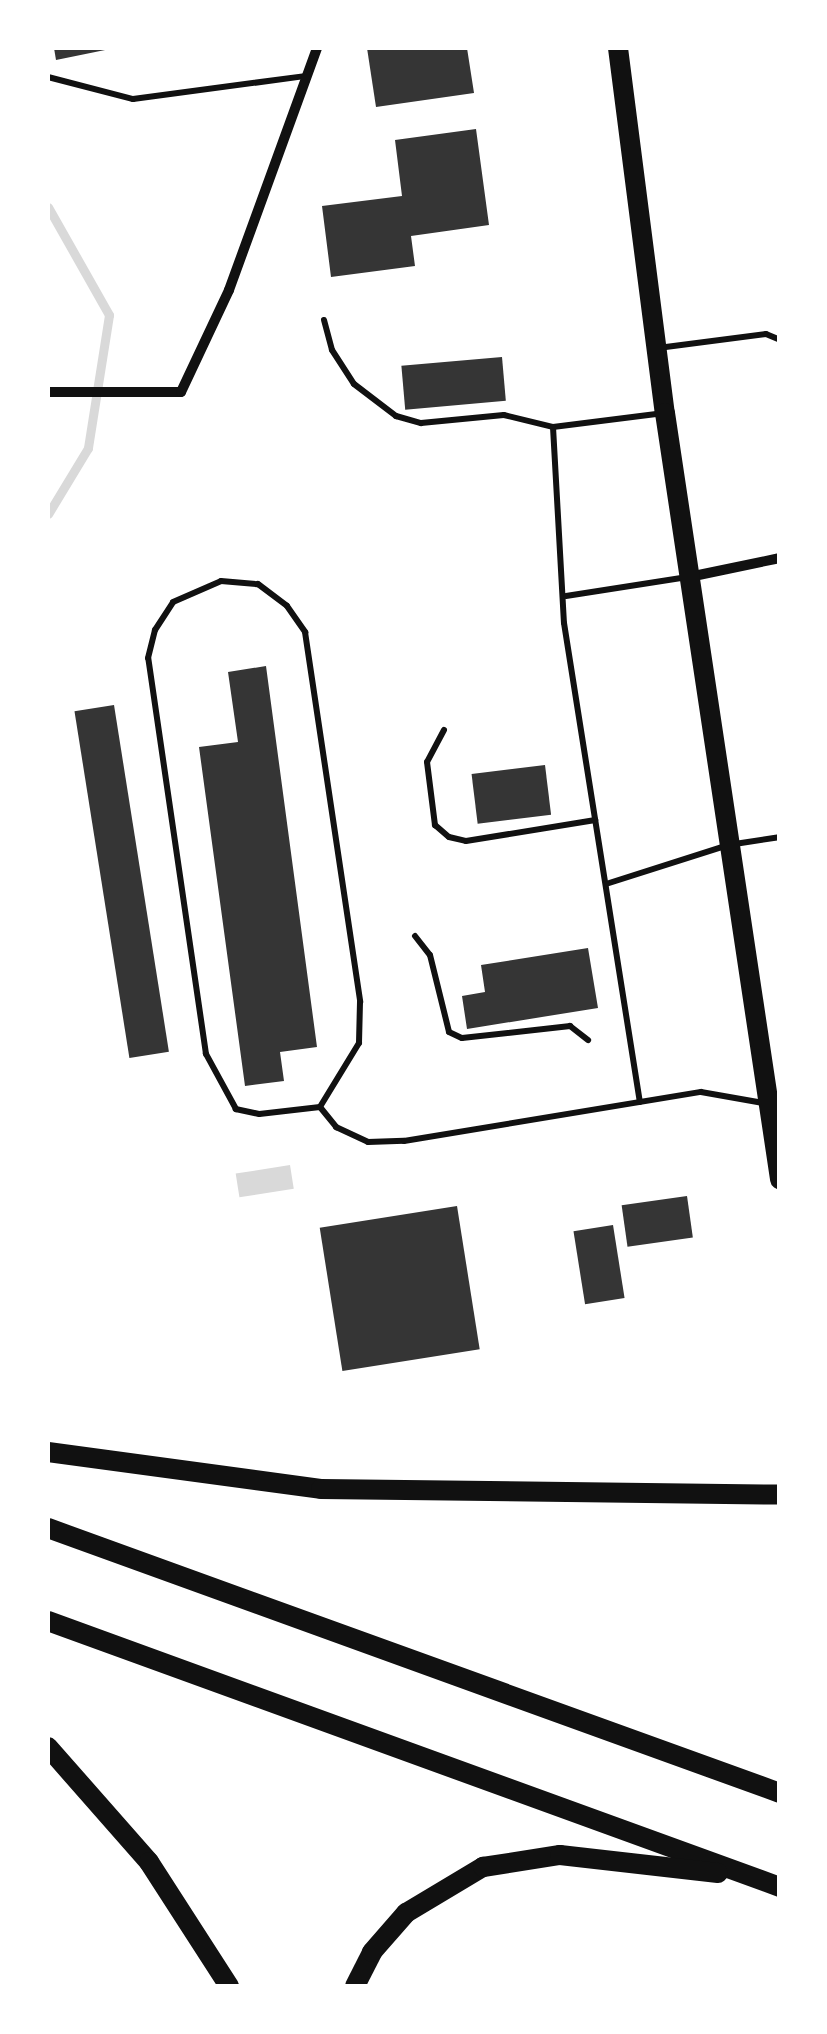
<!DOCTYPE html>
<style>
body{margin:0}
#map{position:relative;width:827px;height:2034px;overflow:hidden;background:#fff;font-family:Poppins,sans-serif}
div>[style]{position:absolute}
.water>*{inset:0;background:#d9d9d9;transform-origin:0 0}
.stream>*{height:9px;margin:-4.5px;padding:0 4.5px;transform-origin:4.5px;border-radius:4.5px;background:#d9d9d9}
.building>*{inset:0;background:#353535;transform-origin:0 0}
.service>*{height:6px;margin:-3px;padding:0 3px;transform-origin:3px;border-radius:3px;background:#111}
.minor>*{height:10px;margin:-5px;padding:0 5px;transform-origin:5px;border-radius:5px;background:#111}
.primary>*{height:20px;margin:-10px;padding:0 10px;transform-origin:10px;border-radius:10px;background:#111}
.trunk>*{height:20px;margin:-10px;padding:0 10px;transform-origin:10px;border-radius:10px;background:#111}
span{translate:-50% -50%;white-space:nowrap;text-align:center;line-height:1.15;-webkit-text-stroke:8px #fff;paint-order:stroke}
.frame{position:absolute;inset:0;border:50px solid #fff;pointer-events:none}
</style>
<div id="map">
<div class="water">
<i style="left:290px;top:1165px;width:24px;height:55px;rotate:81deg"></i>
</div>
<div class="stream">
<i style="left:48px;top:207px;width:124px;rotate:60.5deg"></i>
<i style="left:109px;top:315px;width:135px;rotate:99deg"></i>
<i style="left:88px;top:448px;width:77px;rotate:121.2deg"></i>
</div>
<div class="building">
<i style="clip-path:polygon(54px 48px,110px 48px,110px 49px,56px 60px)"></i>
<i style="clip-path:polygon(367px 48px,467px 48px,474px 93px,376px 107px)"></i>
<i style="clip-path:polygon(476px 129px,489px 225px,411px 236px,415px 266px,331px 277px,322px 206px,402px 196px,395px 140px)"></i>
<i style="left:502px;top:357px;width:44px;height:101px;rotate:85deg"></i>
<i style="clip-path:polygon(266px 666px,317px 1047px,280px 1052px,284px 1081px,245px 1086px,199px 747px,238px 742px,228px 672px)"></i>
<i style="left:114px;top:705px;width:351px;height:40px;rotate:81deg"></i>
<i style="left:545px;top:765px;width:50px;height:74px;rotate:83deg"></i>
<i style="clip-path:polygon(588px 948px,598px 1008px,467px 1029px,462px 996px,485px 992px,481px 965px)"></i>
<i style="left:687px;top:1196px;width:42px;height:66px;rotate:82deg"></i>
<i style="left:457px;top:1206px;width:145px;height:139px;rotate:81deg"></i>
<i style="left:613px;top:1225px;width:74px;height:40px;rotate:81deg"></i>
</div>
<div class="service">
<i style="left:48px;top:77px;width:88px;rotate:14.5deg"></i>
<i style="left:133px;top:99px;width:175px;rotate:-7.6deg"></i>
<i style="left:324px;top:320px;width:31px;rotate:75deg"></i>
<i style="left:332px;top:350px;width:40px;rotate:57.1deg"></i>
<i style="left:354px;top:384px;width:53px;rotate:37.3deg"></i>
<i style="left:396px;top:416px;width:26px;rotate:16deg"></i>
<i style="left:421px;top:423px;width:83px;rotate:-5.5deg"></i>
<i style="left:504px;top:415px;width:50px;rotate:13.8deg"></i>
<i style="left:553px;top:427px;width:112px;rotate:-7.2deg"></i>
<i style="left:658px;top:348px;width:109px;rotate:-7.4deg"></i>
<i style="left:766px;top:334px;width:15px;rotate:23deg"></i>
<i style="left:553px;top:427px;width:196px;rotate:86.8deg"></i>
<i style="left:564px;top:623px;width:485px;rotate:81deg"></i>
<i style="left:566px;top:596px;width:123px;rotate:-8.9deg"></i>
<i style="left:444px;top:730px;width:36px;rotate:118deg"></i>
<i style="left:427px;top:762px;width:64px;rotate:82.8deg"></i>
<i style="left:435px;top:825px;width:18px;rotate:41deg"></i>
<i style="left:449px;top:837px;width:17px;rotate:13deg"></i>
<i style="left:466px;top:841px;width:131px;rotate:-9.2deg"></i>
<i style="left:606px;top:884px;width:128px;rotate:-17.7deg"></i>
<i style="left:728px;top:845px;width:53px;rotate:-8.7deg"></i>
<i style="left:415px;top:936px;width:24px;rotate:52deg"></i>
<i style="left:430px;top:955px;width:79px;rotate:76.1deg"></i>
<i style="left:449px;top:1032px;width:14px;rotate:25deg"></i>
<i style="left:462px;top:1038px;width:109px;rotate:-6.3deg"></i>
<i style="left:570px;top:1026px;width:23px;rotate:38deg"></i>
<i style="left:320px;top:1107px;width:61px;rotate:173.5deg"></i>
<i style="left:259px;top:1114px;width:24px;rotate:-168deg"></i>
<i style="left:236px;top:1109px;width:63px;rotate:-118.6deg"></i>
<i style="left:206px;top:1054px;width:400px;rotate:-98.3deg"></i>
<i style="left:148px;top:658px;width:29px;rotate:-76deg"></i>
<i style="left:155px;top:630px;width:33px;rotate:-57deg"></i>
<i style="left:173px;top:602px;width:52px;rotate:-23.6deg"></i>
<i style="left:221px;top:581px;width:37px;rotate:5deg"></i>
<i style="left:258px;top:584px;width:36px;rotate:37deg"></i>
<i style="left:287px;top:606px;width:32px;rotate:55deg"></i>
<i style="left:305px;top:632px;width:374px;rotate:81.5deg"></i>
<i style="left:360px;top:1002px;width:41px;rotate:91.4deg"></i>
<i style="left:359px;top:1043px;width:75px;rotate:121.4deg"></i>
<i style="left:320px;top:1107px;width:26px;rotate:51deg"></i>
<i style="left:336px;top:1127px;width:35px;rotate:25deg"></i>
<i style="left:368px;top:1142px;width:36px;rotate:-2deg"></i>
<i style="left:404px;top:1141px;width:301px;rotate:-9.4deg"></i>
<i style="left:701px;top:1092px;width:80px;rotate:10deg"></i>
</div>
<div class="minor">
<i style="left:48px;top:392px;width:133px"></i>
<i style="left:181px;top:392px;width:113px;rotate:-64.8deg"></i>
<i style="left:229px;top:290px;width:258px;rotate:-70deg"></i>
<i style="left:689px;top:577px;width:93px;rotate:-11.8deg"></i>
</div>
<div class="primary">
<i style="left:618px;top:48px;width:368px;rotate:82.7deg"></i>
<i style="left:665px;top:413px;width:775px;rotate:81.46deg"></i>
</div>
<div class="trunk">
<i style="left:48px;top:1452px;width:275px;rotate:7.7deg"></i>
<i style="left:321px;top:1489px;width:459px;rotate:0.7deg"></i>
<i style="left:48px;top:1528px;width:778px;rotate:19.9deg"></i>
<i style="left:48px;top:1621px;width:779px;rotate:19.97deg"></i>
<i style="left:48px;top:1747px;width:153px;rotate:48.7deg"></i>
<i style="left:149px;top:1862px;width:148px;rotate:57.2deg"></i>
<i style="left:355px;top:1986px;width:38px;rotate:-63deg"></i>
<i style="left:372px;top:1952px;width:52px;rotate:-48.9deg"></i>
<i style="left:406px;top:1913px;width:90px;rotate:-30.9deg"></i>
<i style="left:483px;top:1867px;width:78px;rotate:-8.9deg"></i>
<i style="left:560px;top:1855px;width:159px;rotate:6.5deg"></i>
</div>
<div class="frame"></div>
</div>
